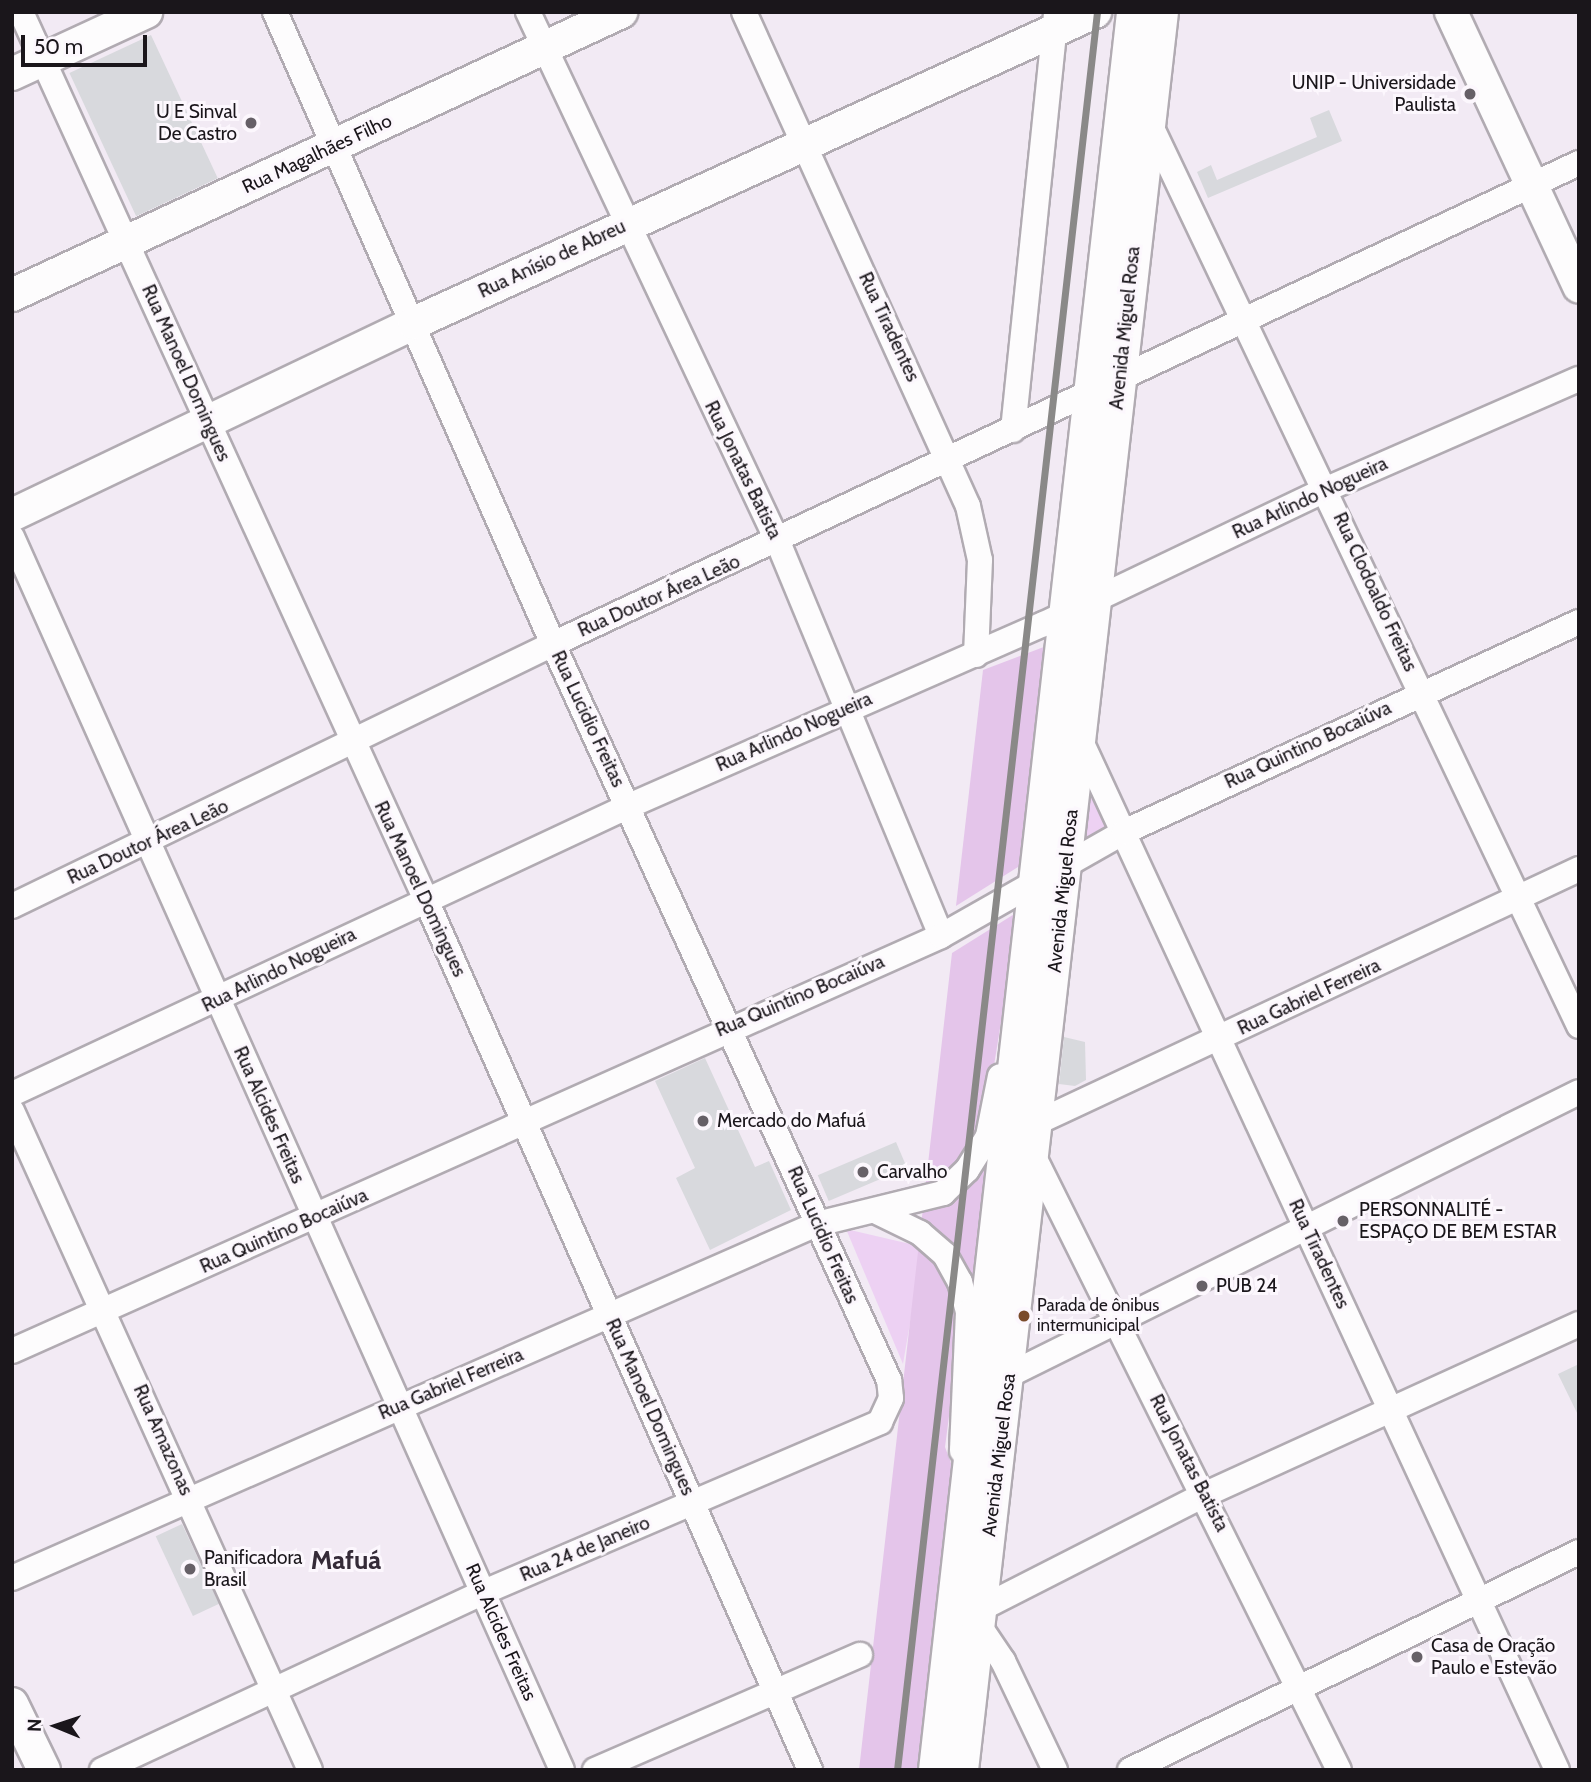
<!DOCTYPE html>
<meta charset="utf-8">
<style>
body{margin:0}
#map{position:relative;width:1591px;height:1782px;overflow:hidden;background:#f2eaf4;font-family:Cabin,sans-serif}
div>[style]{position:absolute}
.green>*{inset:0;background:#edd1f3}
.forest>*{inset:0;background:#e4c5ea}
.building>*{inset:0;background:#d8d9dd;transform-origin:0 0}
.roads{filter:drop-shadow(2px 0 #b1abb2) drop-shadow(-2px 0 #b1abb2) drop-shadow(0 2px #b1abb2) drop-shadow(0 -2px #b1abb2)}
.minor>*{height:24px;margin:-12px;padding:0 12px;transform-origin:12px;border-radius:12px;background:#fdfcfd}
.major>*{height:32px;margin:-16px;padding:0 16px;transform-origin:16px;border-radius:16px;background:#fdfcfd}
.rail-1>*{height:7px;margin:-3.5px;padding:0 3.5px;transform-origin:3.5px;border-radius:3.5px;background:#8a8988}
.dots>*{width:19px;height:19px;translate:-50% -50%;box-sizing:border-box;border:4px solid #fcf7fd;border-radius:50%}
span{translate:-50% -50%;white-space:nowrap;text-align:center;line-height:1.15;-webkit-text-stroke:6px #fcf7fd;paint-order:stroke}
.bus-label{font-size:17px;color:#1a161b}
.left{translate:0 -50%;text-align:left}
.poi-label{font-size:19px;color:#1a161b}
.right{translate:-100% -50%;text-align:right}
.street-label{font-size:19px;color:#1a161b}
.district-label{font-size:26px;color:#352b38;font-weight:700}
.frame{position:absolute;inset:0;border:14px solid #1a161b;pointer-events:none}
.north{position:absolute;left:21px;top:1691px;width:70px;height:70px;-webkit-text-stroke:5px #fcf7fd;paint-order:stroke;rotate:272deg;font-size:19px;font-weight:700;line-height:28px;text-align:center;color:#1a161b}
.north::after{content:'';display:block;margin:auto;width:24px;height:32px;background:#1a161b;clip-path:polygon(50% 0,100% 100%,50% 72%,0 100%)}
.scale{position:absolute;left:21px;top:35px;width:126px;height:32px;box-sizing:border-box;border:4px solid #1a161b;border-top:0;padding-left:9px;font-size:21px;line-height:24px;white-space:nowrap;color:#1a161b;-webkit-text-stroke:5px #fcf7fd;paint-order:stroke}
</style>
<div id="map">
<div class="green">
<i style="clip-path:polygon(1091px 786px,1113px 828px,1082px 840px,1085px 788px)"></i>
<i style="clip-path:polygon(846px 1229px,923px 1247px,903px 1364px)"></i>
</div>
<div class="forest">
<i style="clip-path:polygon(1049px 645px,1026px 862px,956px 906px,983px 670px)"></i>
<i style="clip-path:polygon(1019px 911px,986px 1115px,990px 1159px,978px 1305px,962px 1316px,945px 1447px,955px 1474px,922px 1770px,859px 1770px,952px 953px)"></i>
</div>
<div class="building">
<i style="left:151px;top:35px;width:158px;height:90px;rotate:65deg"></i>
<i style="clip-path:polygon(1329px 110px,1342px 141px,1208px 198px,1197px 172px,1211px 165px,1217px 180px,1317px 137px,1310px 118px)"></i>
<i style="clip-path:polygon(1064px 1037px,1085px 1042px,1086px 1080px,1075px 1086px,1059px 1084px)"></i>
<i style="clip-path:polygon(705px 1058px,755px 1167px,769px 1161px,791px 1210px,710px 1250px,676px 1178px,695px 1168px,655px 1081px)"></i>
<i style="left:896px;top:1142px;width:28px;height:85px;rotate:67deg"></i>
<i style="clip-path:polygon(1579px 1364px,1579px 1417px,1558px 1374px)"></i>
<i style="left:182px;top:1524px;width:88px;height:29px;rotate:65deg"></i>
</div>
<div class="roads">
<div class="minor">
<i style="left:21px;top:12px;width:976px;rotate:65.48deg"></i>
<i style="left:426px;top:900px;width:951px;rotate:66.18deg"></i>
<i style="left:528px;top:12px;width:586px;rotate:64.75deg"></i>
<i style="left:778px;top:542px;width:426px;rotate:67.5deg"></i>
<i style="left:744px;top:12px;width:542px;rotate:65.61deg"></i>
<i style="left:968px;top:506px;width:55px;rotate:77.5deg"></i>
<i style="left:980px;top:560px;width:95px;rotate:92.4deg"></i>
<i style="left:1149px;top:122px;width:1001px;rotate:64.56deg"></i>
<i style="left:1013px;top:430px;width:420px;rotate:-84.1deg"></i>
<i style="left:12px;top:537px;width:1350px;rotate:65.96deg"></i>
<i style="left:1080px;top:739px;width:1136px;rotate:65.17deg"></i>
<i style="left:12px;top:906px;width:601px;rotate:-25.84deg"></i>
<i style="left:553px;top:644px;width:1133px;rotate:-25.12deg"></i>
<i style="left:12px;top:1094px;width:681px;rotate:-25.02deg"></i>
<i style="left:629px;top:806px;width:453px;rotate:-23.7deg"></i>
<i style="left:1044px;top:624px;width:314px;rotate:-25.5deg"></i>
<i style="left:1327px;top:489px;width:275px;rotate:-23.6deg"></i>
<i style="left:12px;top:1111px;width:723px;rotate:65.67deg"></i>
<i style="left:1038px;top:1122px;width:597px;rotate:-25.06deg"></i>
<i style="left:1035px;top:1159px;width:682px;rotate:63.55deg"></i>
<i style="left:877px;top:1212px;width:48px;rotate:26deg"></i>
<i style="left:920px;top:1233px;width:33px;rotate:41deg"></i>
<i style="left:945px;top:1255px;width:31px;rotate:61deg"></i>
<i style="left:960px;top:1282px;width:31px;rotate:75deg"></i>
<i style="left:968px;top:1312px;width:139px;rotate:92.5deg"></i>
<i style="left:12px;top:1351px;width:1017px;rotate:-24.07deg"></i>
<i style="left:941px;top:936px;width:210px;rotate:-29.6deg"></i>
<i style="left:1124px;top:832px;width:501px;rotate:-24.78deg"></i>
<i style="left:1009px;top:1375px;width:636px;rotate:-26.4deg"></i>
<i style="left:12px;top:1578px;width:879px;rotate:-23.74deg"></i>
<i style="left:817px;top:1224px;width:130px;rotate:-13.8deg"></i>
<i style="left:943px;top:1193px;width:33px;rotate:-44deg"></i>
<i style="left:967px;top:1170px;width:40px;rotate:-58deg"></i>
<i style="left:988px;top:1136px;width:61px;rotate:-78.7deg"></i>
<i style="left:980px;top:1609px;width:254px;rotate:-27deg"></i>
<i style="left:1206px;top:1494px;width:410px;rotate:-24.5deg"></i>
<i style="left:978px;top:1624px;width:45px;rotate:56deg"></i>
<i style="left:1003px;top:1661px;width:121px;rotate:64.5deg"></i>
<i style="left:102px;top:1770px;width:421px;rotate:-25deg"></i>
<i style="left:484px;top:1592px;width:431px;rotate:-23.2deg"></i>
<i style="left:880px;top:1422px;width:26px;rotate:-65deg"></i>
<i style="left:891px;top:1398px;width:18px;rotate:-96deg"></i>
<i style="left:889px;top:1380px;width:809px;rotate:-114.54deg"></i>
<i style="left:553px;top:644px;width:690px;rotate:-113.74deg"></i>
<i style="left:595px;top:1770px;width:289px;rotate:-23.5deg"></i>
<i style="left:1130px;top:1770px;width:499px;rotate:-25.9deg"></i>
</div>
<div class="major">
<i style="left:1451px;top:12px;width:303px;rotate:65deg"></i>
<i style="left:12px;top:74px;width:148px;rotate:-24.8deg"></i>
<i style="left:12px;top:295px;width:672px;rotate:-24.92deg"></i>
<i style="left:12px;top:515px;width:445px;rotate:-25.5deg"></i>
<i style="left:414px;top:323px;width:749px;rotate:-24.55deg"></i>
<i style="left:12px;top:1704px;width:73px;rotate:64.1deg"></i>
<i style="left:935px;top:1770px;width:1769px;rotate:-83.57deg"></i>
<i style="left:962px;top:1770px;width:1769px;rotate:-83.51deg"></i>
</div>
</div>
<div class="rail-1">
<i style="left:897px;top:1770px;width:1769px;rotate:-83.51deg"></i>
</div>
<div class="dots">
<i style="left:1470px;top:94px;background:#666067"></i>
<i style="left:251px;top:123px;background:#666067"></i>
<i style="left:703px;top:1121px;background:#666067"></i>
<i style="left:863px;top:1172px;background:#666067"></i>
<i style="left:1343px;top:1221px;background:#666067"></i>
<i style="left:1202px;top:1286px;background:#666067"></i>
<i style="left:1024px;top:1316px;background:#7a4b2a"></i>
<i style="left:190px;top:1569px;background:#666067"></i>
<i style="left:1417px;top:1657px;background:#666067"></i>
</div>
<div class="bus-label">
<span class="left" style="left:1037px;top:1316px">Parada de ônibus<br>intermunicipal</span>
</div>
<div class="poi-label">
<span class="right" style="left:1456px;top:94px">UNIP - Universidade<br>Paulista</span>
<span class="right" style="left:237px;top:123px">U E Sinval<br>De Castro</span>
<span class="left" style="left:717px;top:1121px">Mercado do Mafuá</span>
<span class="left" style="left:877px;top:1172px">Carvalho</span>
<span class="left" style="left:1359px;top:1221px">PERSONNALITÉ -<br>ESPAÇO DE BEM ESTAR</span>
<span class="left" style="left:1216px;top:1286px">PUB 24</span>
<span class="left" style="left:204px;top:1569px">Panificadora<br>Brasil</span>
<span class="left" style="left:1431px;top:1657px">Casa de Oração<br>Paulo e Estevão</span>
</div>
<div class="street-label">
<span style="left:317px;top:154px;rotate:-25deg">Rua Magalhães Filho</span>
<span style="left:552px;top:259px;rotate:-25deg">Rua Anísio de Abreu</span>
<span style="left:889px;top:327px;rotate:65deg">Rua Tiradentes</span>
<span style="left:1125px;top:328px;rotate:-84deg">Avenida Miguel Rosa</span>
<span style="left:186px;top:373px;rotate:66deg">Rua Manoel Domingues</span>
<span style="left:743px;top:470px;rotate:64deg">Rua Jonatas Batista</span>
<span style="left:1310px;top:498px;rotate:-25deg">Rua Arlindo Nogueira</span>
<span style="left:1375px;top:592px;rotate:65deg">Rua Clodoaldo Freitas</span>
<span style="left:659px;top:596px;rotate:-24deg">Rua Doutor Área Leão</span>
<span style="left:588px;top:719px;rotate:65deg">Rua Lucidio Freitas</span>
<span style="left:794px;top:732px;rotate:-24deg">Rua Arlindo Nogueira</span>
<span style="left:1308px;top:745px;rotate:-25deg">Rua Quintino Bocaiúva</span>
<span style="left:148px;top:842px;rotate:-25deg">Rua Doutor Área Leão</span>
<span style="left:420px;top:889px;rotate:65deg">Rua Manoel Domingues</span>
<span style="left:1063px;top:891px;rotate:-84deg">Avenida Miguel Rosa</span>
<span style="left:279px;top:970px;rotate:-26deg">Rua Arlindo Nogueira</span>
<span style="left:800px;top:996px;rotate:-23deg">Rua Quintino Bocaiúva</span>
<span style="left:1309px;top:997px;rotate:-25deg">Rua Gabriel Ferreira</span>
<span style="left:269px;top:1115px;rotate:66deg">Rua Alcides Freitas</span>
<span style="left:284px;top:1231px;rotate:-24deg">Rua Quintino Bocaiúva</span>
<span style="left:823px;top:1235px;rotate:66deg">Rua Lucidio Freitas</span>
<span style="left:1319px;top:1254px;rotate:65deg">Rua Tiradentes</span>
<span style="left:451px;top:1384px;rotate:-23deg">Rua Gabriel Ferreira</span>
<span style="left:650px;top:1407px;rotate:66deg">Rua Manoel Domingues</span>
<span style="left:163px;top:1440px;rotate:66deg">Rua Amazonas</span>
<span style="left:999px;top:1455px;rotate:-83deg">Avenida Miguel Rosa</span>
<span style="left:1189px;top:1463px;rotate:63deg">Rua Jonatas Batista</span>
<span style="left:585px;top:1549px;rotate:-23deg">Rua 24 de Janeiro</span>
<span style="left:501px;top:1632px;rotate:66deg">Rua Alcides Freitas</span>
</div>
<div class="district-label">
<span style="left:346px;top:1561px">Mafuá</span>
</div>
<div class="frame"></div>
<div class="north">N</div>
<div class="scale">50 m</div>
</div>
